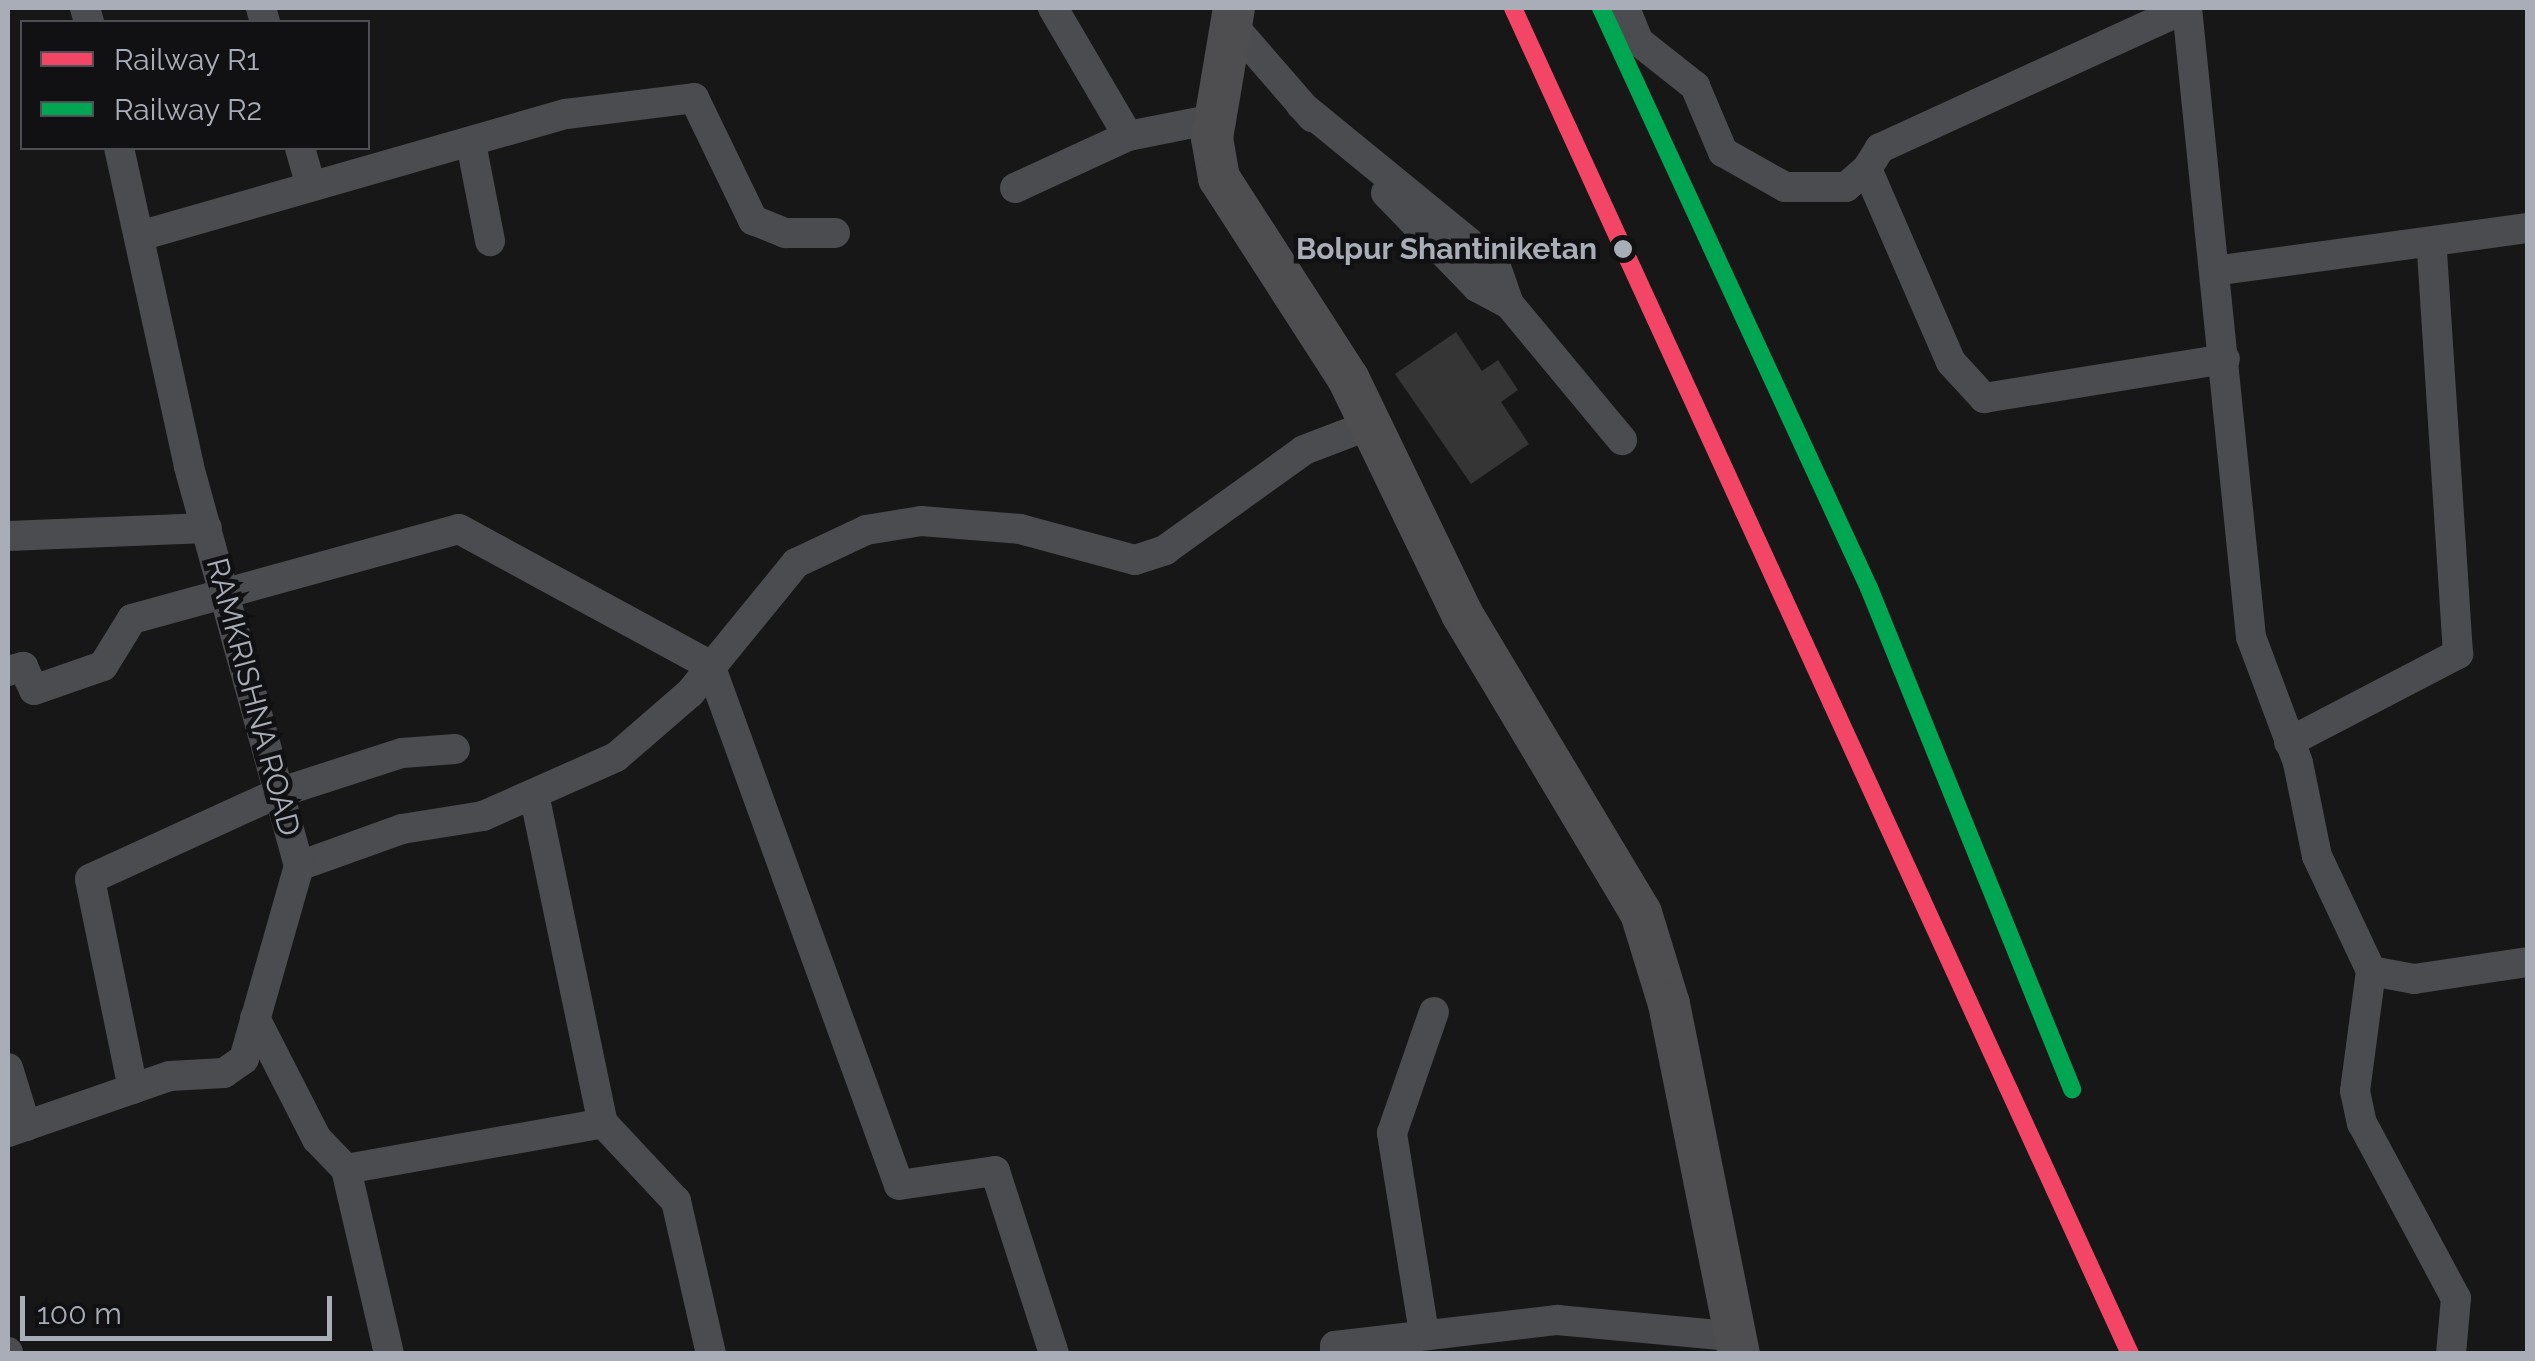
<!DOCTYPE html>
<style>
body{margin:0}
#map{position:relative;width:2535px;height:1361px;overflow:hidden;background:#171717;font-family:Raleway,sans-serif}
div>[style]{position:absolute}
.building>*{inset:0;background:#353536}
.minor>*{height:30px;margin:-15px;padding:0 15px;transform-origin:15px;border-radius:15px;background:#4b4c50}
.highway>*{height:42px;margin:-21px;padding:0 21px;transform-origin:21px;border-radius:21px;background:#4e4e51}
.rail-1>*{height:18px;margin:-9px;padding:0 9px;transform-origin:9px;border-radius:9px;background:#f34667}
.rail-2>*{height:18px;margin:-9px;padding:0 9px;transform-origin:9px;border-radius:9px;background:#00a651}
.dots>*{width:28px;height:28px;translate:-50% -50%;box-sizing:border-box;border:5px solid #111113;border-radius:50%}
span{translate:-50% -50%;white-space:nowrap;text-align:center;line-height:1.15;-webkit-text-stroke:9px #111113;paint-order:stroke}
.stop-label{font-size:30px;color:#a8adb8;font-weight:700}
.right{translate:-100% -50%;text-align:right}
.street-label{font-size:30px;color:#a8adb8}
.frame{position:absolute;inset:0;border:10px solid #a8adb8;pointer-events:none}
.legend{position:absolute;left:20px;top:20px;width:350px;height:130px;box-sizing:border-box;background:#111113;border:2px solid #4d4f55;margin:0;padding:12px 18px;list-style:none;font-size:30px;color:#a8adb8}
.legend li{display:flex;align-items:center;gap:20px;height:50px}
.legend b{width:50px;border:2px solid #4d4f55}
.scale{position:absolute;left:20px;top:1296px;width:312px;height:45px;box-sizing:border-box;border:5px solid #a8adb8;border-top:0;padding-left:12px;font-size:30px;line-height:35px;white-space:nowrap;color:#a8adb8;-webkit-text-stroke:8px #111113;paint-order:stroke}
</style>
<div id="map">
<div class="building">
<i style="clip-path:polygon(1456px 332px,1482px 371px,1498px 360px,1518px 390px,1501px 402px,1529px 444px,1471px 484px,1395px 374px)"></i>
</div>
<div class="minor">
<i style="left:85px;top:8px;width:15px;rotate:74deg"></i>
<i style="left:261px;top:8px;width:15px;rotate:74deg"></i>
<i style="left:1053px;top:8px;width:148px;rotate:59.6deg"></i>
<i style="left:1625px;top:8px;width:35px;rotate:68deg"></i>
<i style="left:1638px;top:41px;width:73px;rotate:38.3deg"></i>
<i style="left:1695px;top:86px;width:72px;rotate:67deg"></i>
<i style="left:1723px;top:152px;width:71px;rotate:29.4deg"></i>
<i style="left:1785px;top:187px;width:61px"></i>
<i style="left:1846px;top:187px;width:28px;rotate:-41deg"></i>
<i style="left:2186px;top:8px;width:337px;rotate:155.4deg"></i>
<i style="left:1880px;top:148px;width:25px;rotate:122deg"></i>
<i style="left:1867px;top:169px;width:210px;rotate:66.5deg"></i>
<i style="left:1951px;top:362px;width:49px;rotate:47.5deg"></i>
<i style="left:1984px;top:398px;width:244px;rotate:-9.2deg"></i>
<i style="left:2187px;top:8px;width:632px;rotate:84.19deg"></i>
<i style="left:2251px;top:637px;width:134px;rotate:69.5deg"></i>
<i style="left:2298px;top:763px;width:95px;rotate:78.5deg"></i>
<i style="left:2317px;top:856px;width:127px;rotate:64.8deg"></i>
<i style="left:2371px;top:971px;width:44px;rotate:10.5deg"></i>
<i style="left:2414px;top:979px;width:115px;rotate:-8.5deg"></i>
<i style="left:1235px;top:28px;width:118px;rotate:49.1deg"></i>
<i style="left:1301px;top:105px;width:251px;rotate:39.3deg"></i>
<i style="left:1495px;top:264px;width:42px;rotate:70.7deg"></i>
<i style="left:1509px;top:304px;width:177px;rotate:50.3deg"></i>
<i style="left:471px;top:143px;width:100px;rotate:79deg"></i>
<i style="left:300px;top:148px;width:35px;rotate:74deg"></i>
<i style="left:1015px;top:188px;width:124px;rotate:-24.7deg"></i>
<i style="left:1128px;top:136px;width:88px;rotate:-11.2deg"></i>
<i style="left:1386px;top:193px;width:131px;rotate:45.9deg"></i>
<i style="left:1477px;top:287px;width:36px;rotate:28deg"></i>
<i style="left:143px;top:235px;width:440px;rotate:-16deg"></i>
<i style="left:566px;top:114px;width:129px;rotate:-7.1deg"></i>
<i style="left:694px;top:98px;width:136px;rotate:64.2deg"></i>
<i style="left:753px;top:220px;width:35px;rotate:22deg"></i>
<i style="left:785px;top:233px;width:50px"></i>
<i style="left:2214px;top:271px;width:317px;rotate:-7.8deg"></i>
<i style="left:8px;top:536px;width:199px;rotate:-2.3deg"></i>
<i style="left:8px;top:671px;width:16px;rotate:-15deg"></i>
<i style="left:23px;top:667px;width:25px;rotate:64deg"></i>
<i style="left:34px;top:690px;width:73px;rotate:-19.2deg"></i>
<i style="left:103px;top:666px;width:55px;rotate:-58.3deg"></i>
<i style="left:132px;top:619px;width:339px;rotate:-15.4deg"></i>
<i style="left:459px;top:529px;width:285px;rotate:28.5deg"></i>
<i style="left:710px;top:665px;width:553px;rotate:70.03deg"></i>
<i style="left:899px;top:1185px;width:97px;rotate:-8.3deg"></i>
<i style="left:995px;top:1171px;width:192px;rotate:72.1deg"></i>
<i style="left:2289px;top:742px;width:191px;rotate:-27.5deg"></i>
<i style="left:2458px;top:654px;width:407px;rotate:-93.7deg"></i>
<i style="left:534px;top:794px;width:336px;rotate:78.2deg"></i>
<i style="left:603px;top:1123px;width:107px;rotate:46.9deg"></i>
<i style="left:676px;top:1201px;width:157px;rotate:77.1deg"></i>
<i style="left:299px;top:866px;width:109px;rotate:-19.8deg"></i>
<i style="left:402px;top:829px;width:82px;rotate:-9.1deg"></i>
<i style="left:483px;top:816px;width:145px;rotate:-23.9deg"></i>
<i style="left:616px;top:757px;width:98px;rotate:-40.9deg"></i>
<i style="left:690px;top:693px;width:168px;rotate:-50.8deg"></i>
<i style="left:796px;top:563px;width:77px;rotate:-25.2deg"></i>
<i style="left:866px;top:530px;width:56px;rotate:-9.3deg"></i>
<i style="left:921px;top:521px;width:99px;rotate:4.6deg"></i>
<i style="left:1020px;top:529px;width:119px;rotate:15.1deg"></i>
<i style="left:1135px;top:560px;width:32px;rotate:-18deg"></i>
<i style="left:1165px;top:550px;width:171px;rotate:-35.7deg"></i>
<i style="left:1304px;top:450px;width:70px;rotate:-21deg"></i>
<i style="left:2371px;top:971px;width:121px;rotate:97.6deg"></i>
<i style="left:2355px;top:1091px;width:33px;rotate:78deg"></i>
<i style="left:2362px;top:1123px;width:199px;rotate:61.8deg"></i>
<i style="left:2456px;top:1298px;width:56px;rotate:95.1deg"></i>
<i style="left:255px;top:1018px;width:136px;rotate:62.9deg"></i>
<i style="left:317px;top:1139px;width:42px;rotate:46deg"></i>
<i style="left:346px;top:1169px;width:190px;rotate:76.9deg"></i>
<i style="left:8px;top:1068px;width:61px;rotate:72.8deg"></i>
<i style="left:133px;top:1089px;width:214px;rotate:-101.6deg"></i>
<i style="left:90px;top:879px;width:207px;rotate:-24.6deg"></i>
<i style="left:278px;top:793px;width:130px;rotate:-17.9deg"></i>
<i style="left:402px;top:753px;width:53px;rotate:-4.3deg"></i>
<i style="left:8px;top:1132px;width:171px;rotate:-19.1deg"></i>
<i style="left:170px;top:1076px;width:54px;rotate:-3.2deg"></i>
<i style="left:224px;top:1073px;width:24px;rotate:-35deg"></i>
<i style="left:244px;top:1059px;width:201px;rotate:-74.1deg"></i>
<i style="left:299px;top:866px;width:415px;rotate:-105.4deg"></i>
<i style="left:189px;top:466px;width:326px;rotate:-102.4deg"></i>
<i style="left:346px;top:1169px;width:261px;rotate:-10.1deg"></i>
<i style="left:1424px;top:1333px;width:203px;rotate:-99.1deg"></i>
<i style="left:1392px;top:1133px;width:128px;rotate:-70.9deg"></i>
<i style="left:8px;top:1352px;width:2px;rotate:90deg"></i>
<i style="left:1335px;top:1354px;width:8px;rotate:-90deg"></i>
<i style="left:1335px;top:1346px;width:224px;rotate:-6.7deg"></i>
<i style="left:1557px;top:1320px;width:175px;rotate:5.3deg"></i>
</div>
<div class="highway">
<i style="left:1234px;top:8px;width:132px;rotate:99.6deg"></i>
<i style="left:1212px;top:138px;width:41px;rotate:80.1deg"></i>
<i style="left:1219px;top:178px;width:238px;rotate:57.2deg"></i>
<i style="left:1348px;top:378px;width:262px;rotate:64.2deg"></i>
<i style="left:1462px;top:614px;width:348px;rotate:59.1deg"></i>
<i style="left:1641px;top:913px;width:95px;rotate:72.9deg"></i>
<i style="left:1669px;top:1004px;width:357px;rotate:78.7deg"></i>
</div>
<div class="rail-1">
<i style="left:1513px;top:8px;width:1481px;rotate:65.37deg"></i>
</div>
<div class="rail-2">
<i style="left:1601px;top:8px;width:639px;rotate:65.2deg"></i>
<i style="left:1869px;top:588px;width:541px;rotate:67.94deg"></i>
</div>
<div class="dots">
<i style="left:1623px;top:249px;background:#a8adb8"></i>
</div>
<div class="stop-label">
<span class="right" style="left:1597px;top:249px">Bolpur Shantiniketan</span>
</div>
<div class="street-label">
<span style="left:253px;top:697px;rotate:75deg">RAMKRISHNA ROAD</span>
</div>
<div class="frame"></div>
<ul class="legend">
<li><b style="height:12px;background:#f34667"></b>Railway R1</li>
<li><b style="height:12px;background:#00a651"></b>Railway R2</li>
</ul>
<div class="scale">100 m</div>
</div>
